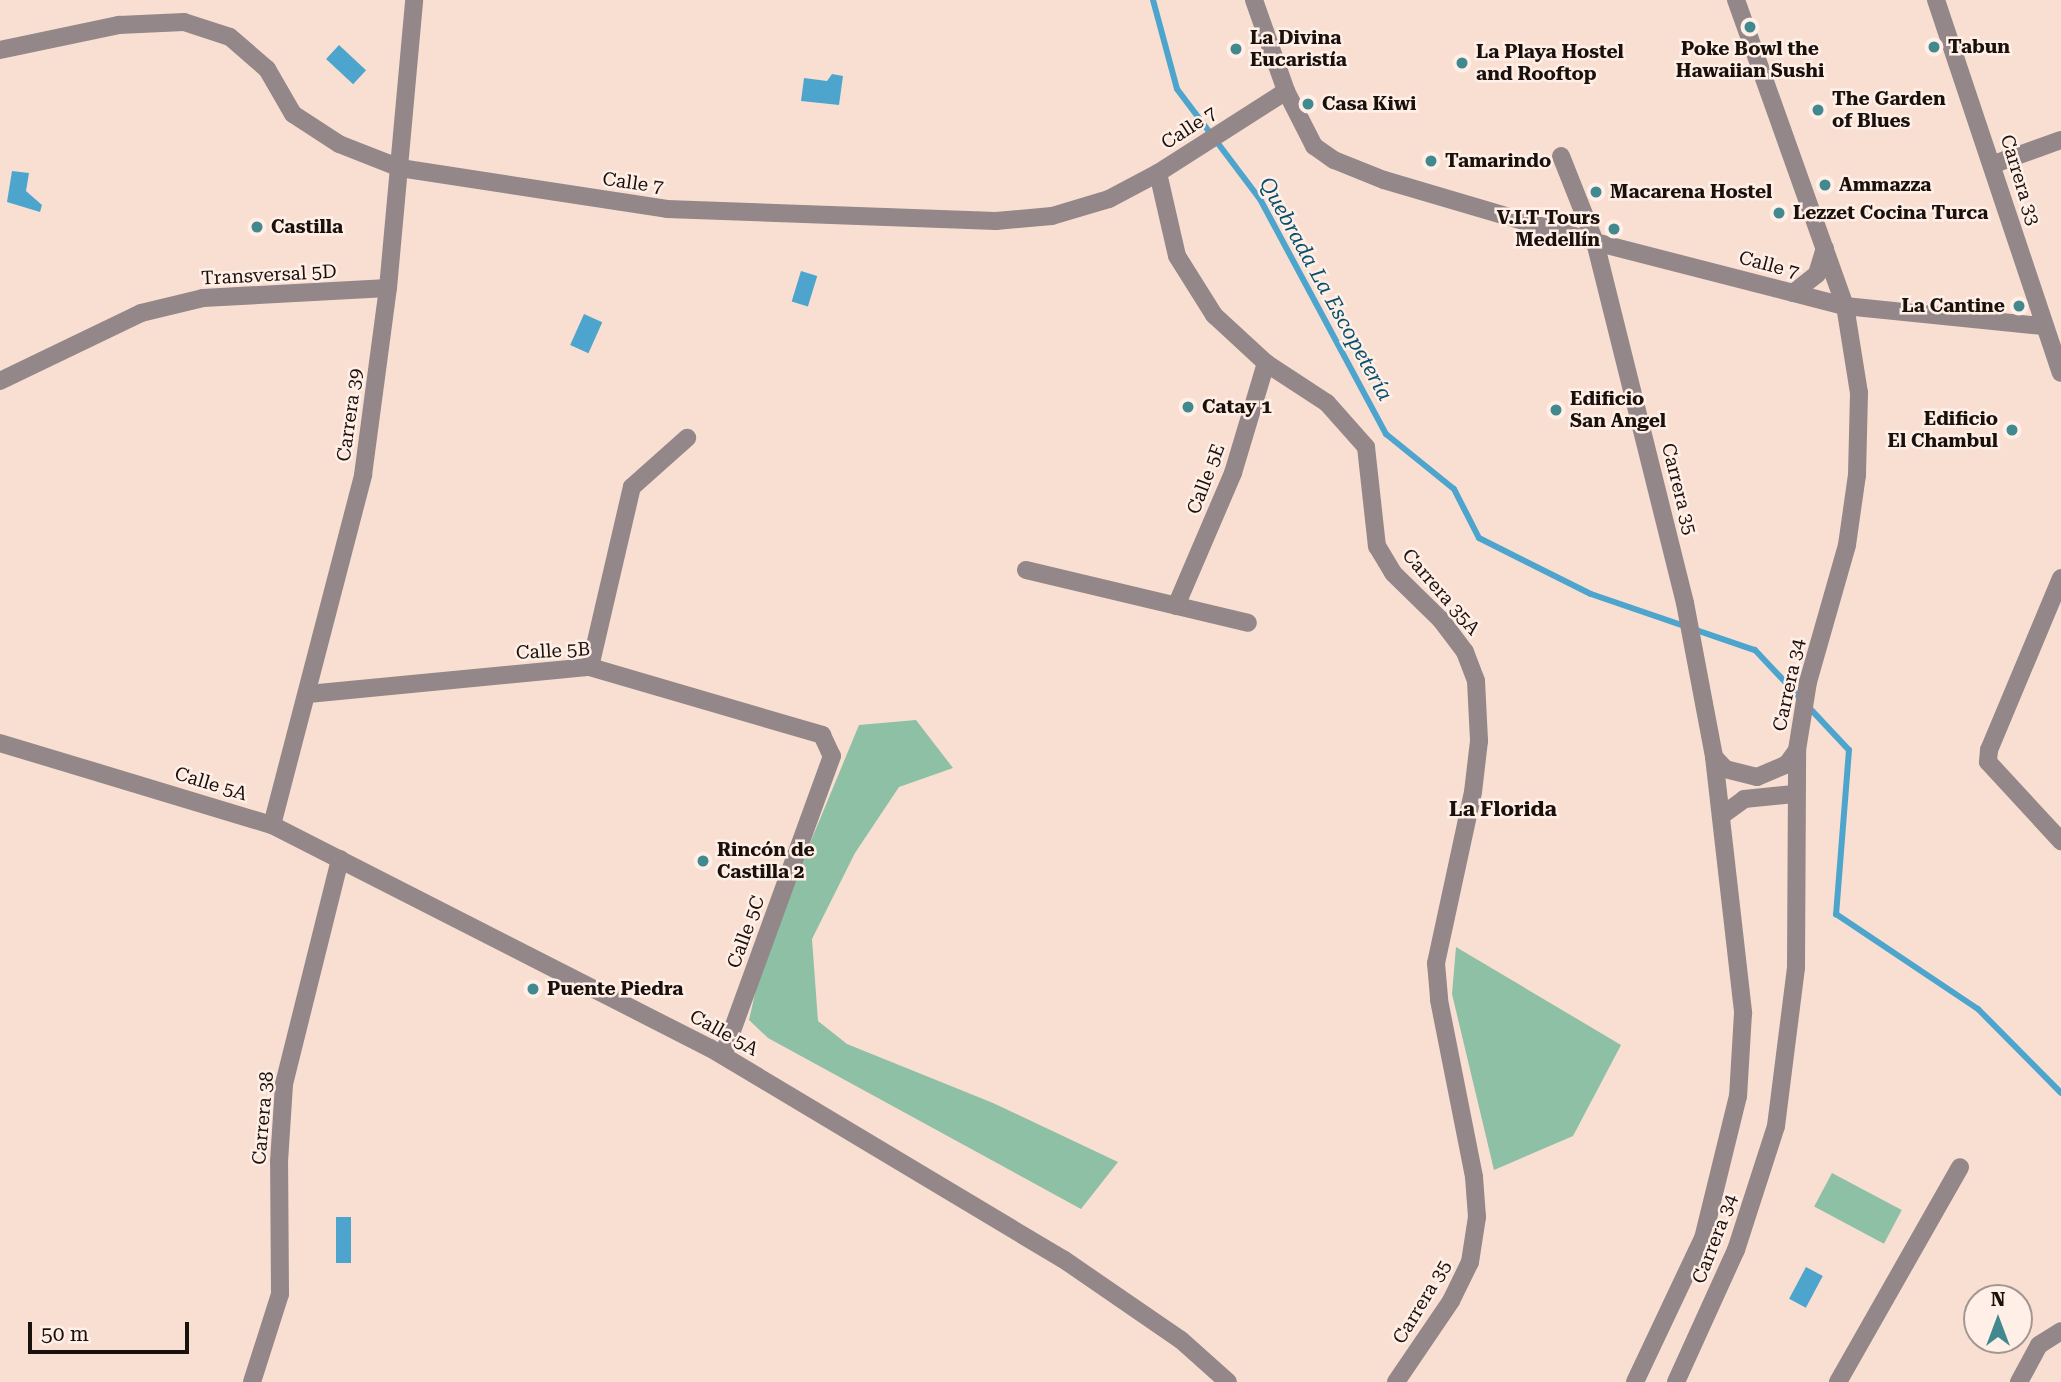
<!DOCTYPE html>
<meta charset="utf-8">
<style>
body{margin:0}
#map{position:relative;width:2061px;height:1382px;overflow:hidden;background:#f9dfd2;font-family:"Roboto Serif",serif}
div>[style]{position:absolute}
.green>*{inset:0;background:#8dc0a5;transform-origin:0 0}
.water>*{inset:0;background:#4da5ce;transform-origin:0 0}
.stream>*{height:6px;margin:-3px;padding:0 3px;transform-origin:3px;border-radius:3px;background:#4da5ce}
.minor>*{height:18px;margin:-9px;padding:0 9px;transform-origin:9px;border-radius:9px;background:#938789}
.tertiary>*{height:18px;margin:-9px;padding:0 9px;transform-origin:9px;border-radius:9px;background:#938789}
.dots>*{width:19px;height:19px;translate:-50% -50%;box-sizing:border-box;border:4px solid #ffefe7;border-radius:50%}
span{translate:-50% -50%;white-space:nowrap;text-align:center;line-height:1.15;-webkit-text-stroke:5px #ffefe7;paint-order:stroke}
.poi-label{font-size:19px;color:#1a110d;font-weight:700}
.left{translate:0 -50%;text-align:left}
.right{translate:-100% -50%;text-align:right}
.street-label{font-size:19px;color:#1a110d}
.water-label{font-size:21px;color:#05506c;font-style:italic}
.neighbourhood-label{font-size:21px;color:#1a110d;font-weight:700}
.north{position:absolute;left:1963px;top:1284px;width:70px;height:70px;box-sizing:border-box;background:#ffefe7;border:2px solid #a39690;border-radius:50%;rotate:0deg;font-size:19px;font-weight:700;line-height:28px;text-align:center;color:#1a110d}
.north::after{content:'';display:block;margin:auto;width:24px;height:32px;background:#42898f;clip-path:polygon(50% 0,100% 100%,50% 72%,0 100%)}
.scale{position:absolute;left:28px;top:1322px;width:161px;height:32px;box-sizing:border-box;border:4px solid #1a110d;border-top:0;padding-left:9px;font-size:21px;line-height:24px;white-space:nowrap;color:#1a110d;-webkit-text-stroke:5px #ffefe7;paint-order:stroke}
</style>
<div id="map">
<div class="green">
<i style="clip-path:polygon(916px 720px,953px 768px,899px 787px,855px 853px,812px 939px,818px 1021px,847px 1044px,993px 1103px,1118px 1162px,1081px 1209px,768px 1038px,749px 1020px,764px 954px,859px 725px)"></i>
<i style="clip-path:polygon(1456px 947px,1621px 1045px,1573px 1136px,1494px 1170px,1452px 994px)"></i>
<i style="left:1832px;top:1173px;width:79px;height:38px;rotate:28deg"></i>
</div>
<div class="water">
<i style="left:339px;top:45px;width:37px;height:19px;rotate:43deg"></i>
<i style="clip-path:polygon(832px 74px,843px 76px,839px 105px,801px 101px,804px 78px,827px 81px)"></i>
<i style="clip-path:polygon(12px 171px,29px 173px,26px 191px,42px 205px,40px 212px,7px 202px)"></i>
<i style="left:801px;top:271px;width:17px;height:32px;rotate:17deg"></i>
<i style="left:584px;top:314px;width:20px;height:34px;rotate:24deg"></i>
<i style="left:336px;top:1217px;width:15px;height:46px"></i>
<i style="left:1806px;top:1267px;width:19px;height:36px;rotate:28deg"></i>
</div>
<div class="stream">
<i style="left:1153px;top:0;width:92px;rotate:74.9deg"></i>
<i style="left:1177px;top:89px;width:138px;rotate:53deg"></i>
<i style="left:1260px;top:199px;width:267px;rotate:61.8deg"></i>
<i style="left:1386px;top:434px;width:87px;rotate:39deg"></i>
<i style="left:1454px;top:489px;width:55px;rotate:63deg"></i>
<i style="left:1479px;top:538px;width:125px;rotate:26.6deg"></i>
<i style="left:1591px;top:594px;width:173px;rotate:18.9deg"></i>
<i style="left:1755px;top:650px;width:137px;rotate:46.8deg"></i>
<i style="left:1849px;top:750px;width:165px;rotate:94.5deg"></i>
<i style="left:1836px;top:914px;width:171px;rotate:33.8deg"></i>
<i style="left:1978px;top:1009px;width:118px;rotate:45.3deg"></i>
</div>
<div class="minor">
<i style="left:1936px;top:0;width:393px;rotate:71.5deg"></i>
<i style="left:0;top:50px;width:122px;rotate:-11.9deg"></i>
<i style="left:119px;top:25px;width:65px;rotate:-2.6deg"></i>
<i style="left:184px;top:22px;width:48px;rotate:18.1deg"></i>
<i style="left:230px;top:37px;width:49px;rotate:40.9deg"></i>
<i style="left:267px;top:69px;width:52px;rotate:60deg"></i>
<i style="left:293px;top:114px;width:55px;rotate:33.1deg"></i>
<i style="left:339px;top:144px;width:66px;rotate:21.5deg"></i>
<i style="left:400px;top:168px;width:270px;rotate:8.7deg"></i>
<i style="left:667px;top:209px;width:329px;rotate:2.1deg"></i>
<i style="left:996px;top:221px;width:56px;rotate:-5.1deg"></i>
<i style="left:1052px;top:216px;width:59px;rotate:-16.6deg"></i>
<i style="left:1109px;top:199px;width:55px;rotate:-28deg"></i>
<i style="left:1158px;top:173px;width:152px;rotate:-32.6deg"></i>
<i style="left:1561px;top:156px;width:92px;rotate:68.4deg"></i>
<i style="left:1994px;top:164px;width:71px;rotate:-19.7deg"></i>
<i style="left:1158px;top:173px;width:85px;rotate:77.1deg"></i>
<i style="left:1177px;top:256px;width:70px;rotate:57.9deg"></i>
<i style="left:1214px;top:315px;width:71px;rotate:42.7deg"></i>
<i style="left:1266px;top:363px;width:73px;rotate:33.3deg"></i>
<i style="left:1327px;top:403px;width:59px;rotate:48.4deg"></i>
<i style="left:1366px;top:447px;width:100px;rotate:83.7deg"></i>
<i style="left:1377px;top:546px;width:31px;rotate:59deg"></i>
<i style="left:1393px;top:573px;width:67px;rotate:44.4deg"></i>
<i style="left:1441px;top:620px;width:40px;rotate:53deg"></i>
<i style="left:1465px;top:652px;width:31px;rotate:69deg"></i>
<i style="left:1476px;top:681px;width:60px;rotate:87.1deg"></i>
<i style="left:1479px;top:741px;width:51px;rotate:96.7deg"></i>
<i style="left:1473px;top:792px;width:175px;rotate:102.2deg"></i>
<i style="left:1436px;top:963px;width:37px;rotate:85deg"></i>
<i style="left:1439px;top:1000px;width:180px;rotate:78.8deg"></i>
<i style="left:1474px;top:1177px;width:40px;rotate:85.7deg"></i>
<i style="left:1477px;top:1217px;width:46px;rotate:98.8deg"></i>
<i style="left:1470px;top:1262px;width:43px;rotate:116deg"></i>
<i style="left:1451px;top:1301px;width:98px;rotate:124.2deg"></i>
<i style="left:1845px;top:306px;width:197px;rotate:5.8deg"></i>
<i style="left:0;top:381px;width:157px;rotate:-25.7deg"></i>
<i style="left:141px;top:313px;width:64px;rotate:-13.6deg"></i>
<i style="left:203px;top:298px;width:185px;rotate:-3.1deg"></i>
<i style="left:1026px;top:570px;width:228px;rotate:13.4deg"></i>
<i style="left:2061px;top:578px;width:186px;rotate:112.7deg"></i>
<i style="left:1989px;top:750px;width:12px;rotate:95deg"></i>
<i style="left:1988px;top:762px;width:108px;rotate:47.3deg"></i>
<i style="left:1176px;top:606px;width:145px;rotate:-66.8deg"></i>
<i style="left:1233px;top:473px;width:115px;rotate:-73.3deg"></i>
<i style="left:590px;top:667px;width:185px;rotate:-76.9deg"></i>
<i style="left:632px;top:487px;width:74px;rotate:-41.7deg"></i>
<i style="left:308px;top:694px;width:283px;rotate:-5.5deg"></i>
<i style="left:590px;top:667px;width:242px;rotate:16.3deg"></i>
<i style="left:822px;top:735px;width:23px;rotate:65deg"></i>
<i style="left:832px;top:756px;width:318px;rotate:110deg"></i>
<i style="left:0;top:743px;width:284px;rotate:16.8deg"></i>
<i style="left:272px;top:825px;width:492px;rotate:27deg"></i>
<i style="left:710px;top:1048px;width:411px;rotate:30.9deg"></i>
<i style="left:1063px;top:1259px;width:143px;rotate:34.5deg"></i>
<i style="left:1181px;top:1340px;width:63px;rotate:41.8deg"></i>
<i style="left:272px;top:825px;width:362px;rotate:-75.4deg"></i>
<i style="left:363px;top:475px;width:189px;rotate:-82.4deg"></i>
<i style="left:388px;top:288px;width:289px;rotate:-84.8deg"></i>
<i style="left:252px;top:1382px;width:92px;rotate:-72.3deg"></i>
<i style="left:280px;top:1294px;width:132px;rotate:-90.4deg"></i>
<i style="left:279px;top:1162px;width:78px;rotate:-86.3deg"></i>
<i style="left:284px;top:1084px;width:232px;rotate:-76deg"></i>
<i style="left:1838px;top:1382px;width:247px;rotate:-60.4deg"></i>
<i style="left:2019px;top:1382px;width:42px;rotate:-61.6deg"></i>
<i style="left:2039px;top:1345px;width:26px;rotate:-32deg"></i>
</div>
<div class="tertiary">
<i style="left:1254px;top:0;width:96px;rotate:70.6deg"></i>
<i style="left:1286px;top:91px;width:62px;rotate:63deg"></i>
<i style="left:1314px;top:146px;width:24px;rotate:35deg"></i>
<i style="left:1334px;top:160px;width:54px;rotate:21.8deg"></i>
<i style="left:1384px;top:180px;width:220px;rotate:16.4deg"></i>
<i style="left:1595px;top:242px;width:258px;rotate:14.4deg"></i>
<i style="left:1595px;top:242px;width:372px;rotate:76deg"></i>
<i style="left:1685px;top:603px;width:157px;rotate:79.3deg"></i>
<i style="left:1714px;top:757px;width:258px;rotate:83.5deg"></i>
<i style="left:1743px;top:1013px;width:83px;rotate:93.4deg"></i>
<i style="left:1738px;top:1096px;width:146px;rotate:103.8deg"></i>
<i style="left:1703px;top:1238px;width:159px;rotate:115.3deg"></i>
<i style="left:1793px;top:293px;width:31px;rotate:-38deg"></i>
<i style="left:1817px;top:274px;width:27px;rotate:-73deg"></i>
<i style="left:1714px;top:757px;width:16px;rotate:47deg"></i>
<i style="left:1725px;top:769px;width:33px;rotate:14deg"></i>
<i style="left:1757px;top:777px;width:33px;rotate:-23deg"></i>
<i style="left:1787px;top:764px;width:17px;rotate:-54deg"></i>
<i style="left:1721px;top:816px;width:29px;rotate:-36deg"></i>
<i style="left:1744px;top:799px;width:50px;rotate:-5.7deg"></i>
<i style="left:1676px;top:1382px;width:145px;rotate:-65.6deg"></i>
<i style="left:1736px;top:1250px;width:130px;rotate:-72.1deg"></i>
<i style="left:1776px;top:1126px;width:159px;rotate:-82.8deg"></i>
<i style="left:1796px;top:968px;width:218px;rotate:-89.7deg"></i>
<i style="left:1797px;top:750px;width:69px;rotate:-80.8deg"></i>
<i style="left:1808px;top:682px;width:142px;rotate:-74.1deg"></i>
<i style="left:1847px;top:545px;width:71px;rotate:-81.9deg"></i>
<i style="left:1857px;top:475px;width:82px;rotate:-88.6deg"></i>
<i style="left:1859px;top:393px;width:88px;rotate:-99.1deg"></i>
<i style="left:1845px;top:306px;width:325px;rotate:-109.6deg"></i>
</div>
<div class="dots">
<i style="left:1750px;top:27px;background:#42898f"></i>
<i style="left:1934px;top:47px;background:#42898f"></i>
<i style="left:1236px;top:49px;background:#42898f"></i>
<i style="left:1462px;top:63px;background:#42898f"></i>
<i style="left:1308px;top:104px;background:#42898f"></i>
<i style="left:1818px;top:110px;background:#42898f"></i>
<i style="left:1431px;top:161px;background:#42898f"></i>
<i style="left:1825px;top:185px;background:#42898f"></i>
<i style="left:1596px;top:192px;background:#42898f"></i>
<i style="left:1779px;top:213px;background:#42898f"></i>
<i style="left:257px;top:227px;background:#42898f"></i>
<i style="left:1614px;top:229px;background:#42898f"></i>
<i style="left:2019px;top:306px;background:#42898f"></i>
<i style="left:1188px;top:407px;background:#42898f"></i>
<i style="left:1556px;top:410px;background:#42898f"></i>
<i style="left:2012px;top:430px;background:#42898f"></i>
<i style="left:703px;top:861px;background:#42898f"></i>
<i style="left:533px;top:989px;background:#42898f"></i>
</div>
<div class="poi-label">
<span class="left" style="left:1250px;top:49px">La Divina<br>Eucaristía</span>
<span class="left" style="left:1948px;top:47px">Tabun</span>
<span style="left:1750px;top:60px">Poke Bowl the<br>Hawaiian Sushi</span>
<span class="left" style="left:1476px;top:63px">La Playa Hostel<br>and Rooftop</span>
<span class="left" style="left:1832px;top:110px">The Garden<br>of Blues</span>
<span class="left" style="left:1322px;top:104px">Casa Kiwi</span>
<span class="left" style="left:1445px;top:161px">Tamarindo</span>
<span class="left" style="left:1839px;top:185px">Ammazza</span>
<span class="left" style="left:1610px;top:192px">Macarena Hostel</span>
<span class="left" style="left:1793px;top:213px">Lezzet Cocina Turca</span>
<span class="right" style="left:1600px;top:229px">V.I.T Tours<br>Medellín</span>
<span class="left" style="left:271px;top:227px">Castilla</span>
<span class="right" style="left:2005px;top:306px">La Cantine</span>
<span class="left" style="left:1570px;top:410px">Edificio<br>San Angel</span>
<span class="left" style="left:1202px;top:407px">Catay 1</span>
<span class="right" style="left:1998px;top:430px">Edificio<br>El Chambul</span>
<span class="left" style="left:717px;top:861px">Rincón de<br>Castilla 2</span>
<span class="left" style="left:547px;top:989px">Puente Piedra</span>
</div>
<div class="street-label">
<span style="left:1189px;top:128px;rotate:-33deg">Calle 7</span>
<span style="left:2020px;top:180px;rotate:73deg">Carrera 33</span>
<span style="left:633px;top:183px;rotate:8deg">Calle 7</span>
<span style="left:1769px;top:265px;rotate:15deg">Calle 7</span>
<span style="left:269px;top:275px;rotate:-3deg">Transversal 5D</span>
<span style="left:350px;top:415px;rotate:-82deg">Carrera 39</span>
<span style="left:1206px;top:479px;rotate:-69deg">Calle 5E</span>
<span style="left:1679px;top:489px;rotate:76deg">Carrera 35</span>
<span style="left:1441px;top:592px;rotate:49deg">Carrera 35A</span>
<span style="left:553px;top:651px;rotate:-3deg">Calle 5B</span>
<span style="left:1789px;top:685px;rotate:-78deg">Carrera 34</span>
<span style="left:211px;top:784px;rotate:17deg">Calle 5A</span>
<span style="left:746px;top:932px;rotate:-70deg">Calle 5C</span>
<span style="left:724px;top:1033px;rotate:29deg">Calle 5A</span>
<span style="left:263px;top:1118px;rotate:-85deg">Carrera 38</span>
<span style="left:1715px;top:1239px;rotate:-69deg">Carrera 34</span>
<span style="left:1422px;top:1302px;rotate:-59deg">Carrera 35</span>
</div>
<div class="water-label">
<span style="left:1326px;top:289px;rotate:61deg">Quebrada La Escopetería</span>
</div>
<div class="neighbourhood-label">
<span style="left:1503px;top:809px">La Florida</span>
</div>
<div class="north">N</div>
<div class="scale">50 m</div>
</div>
